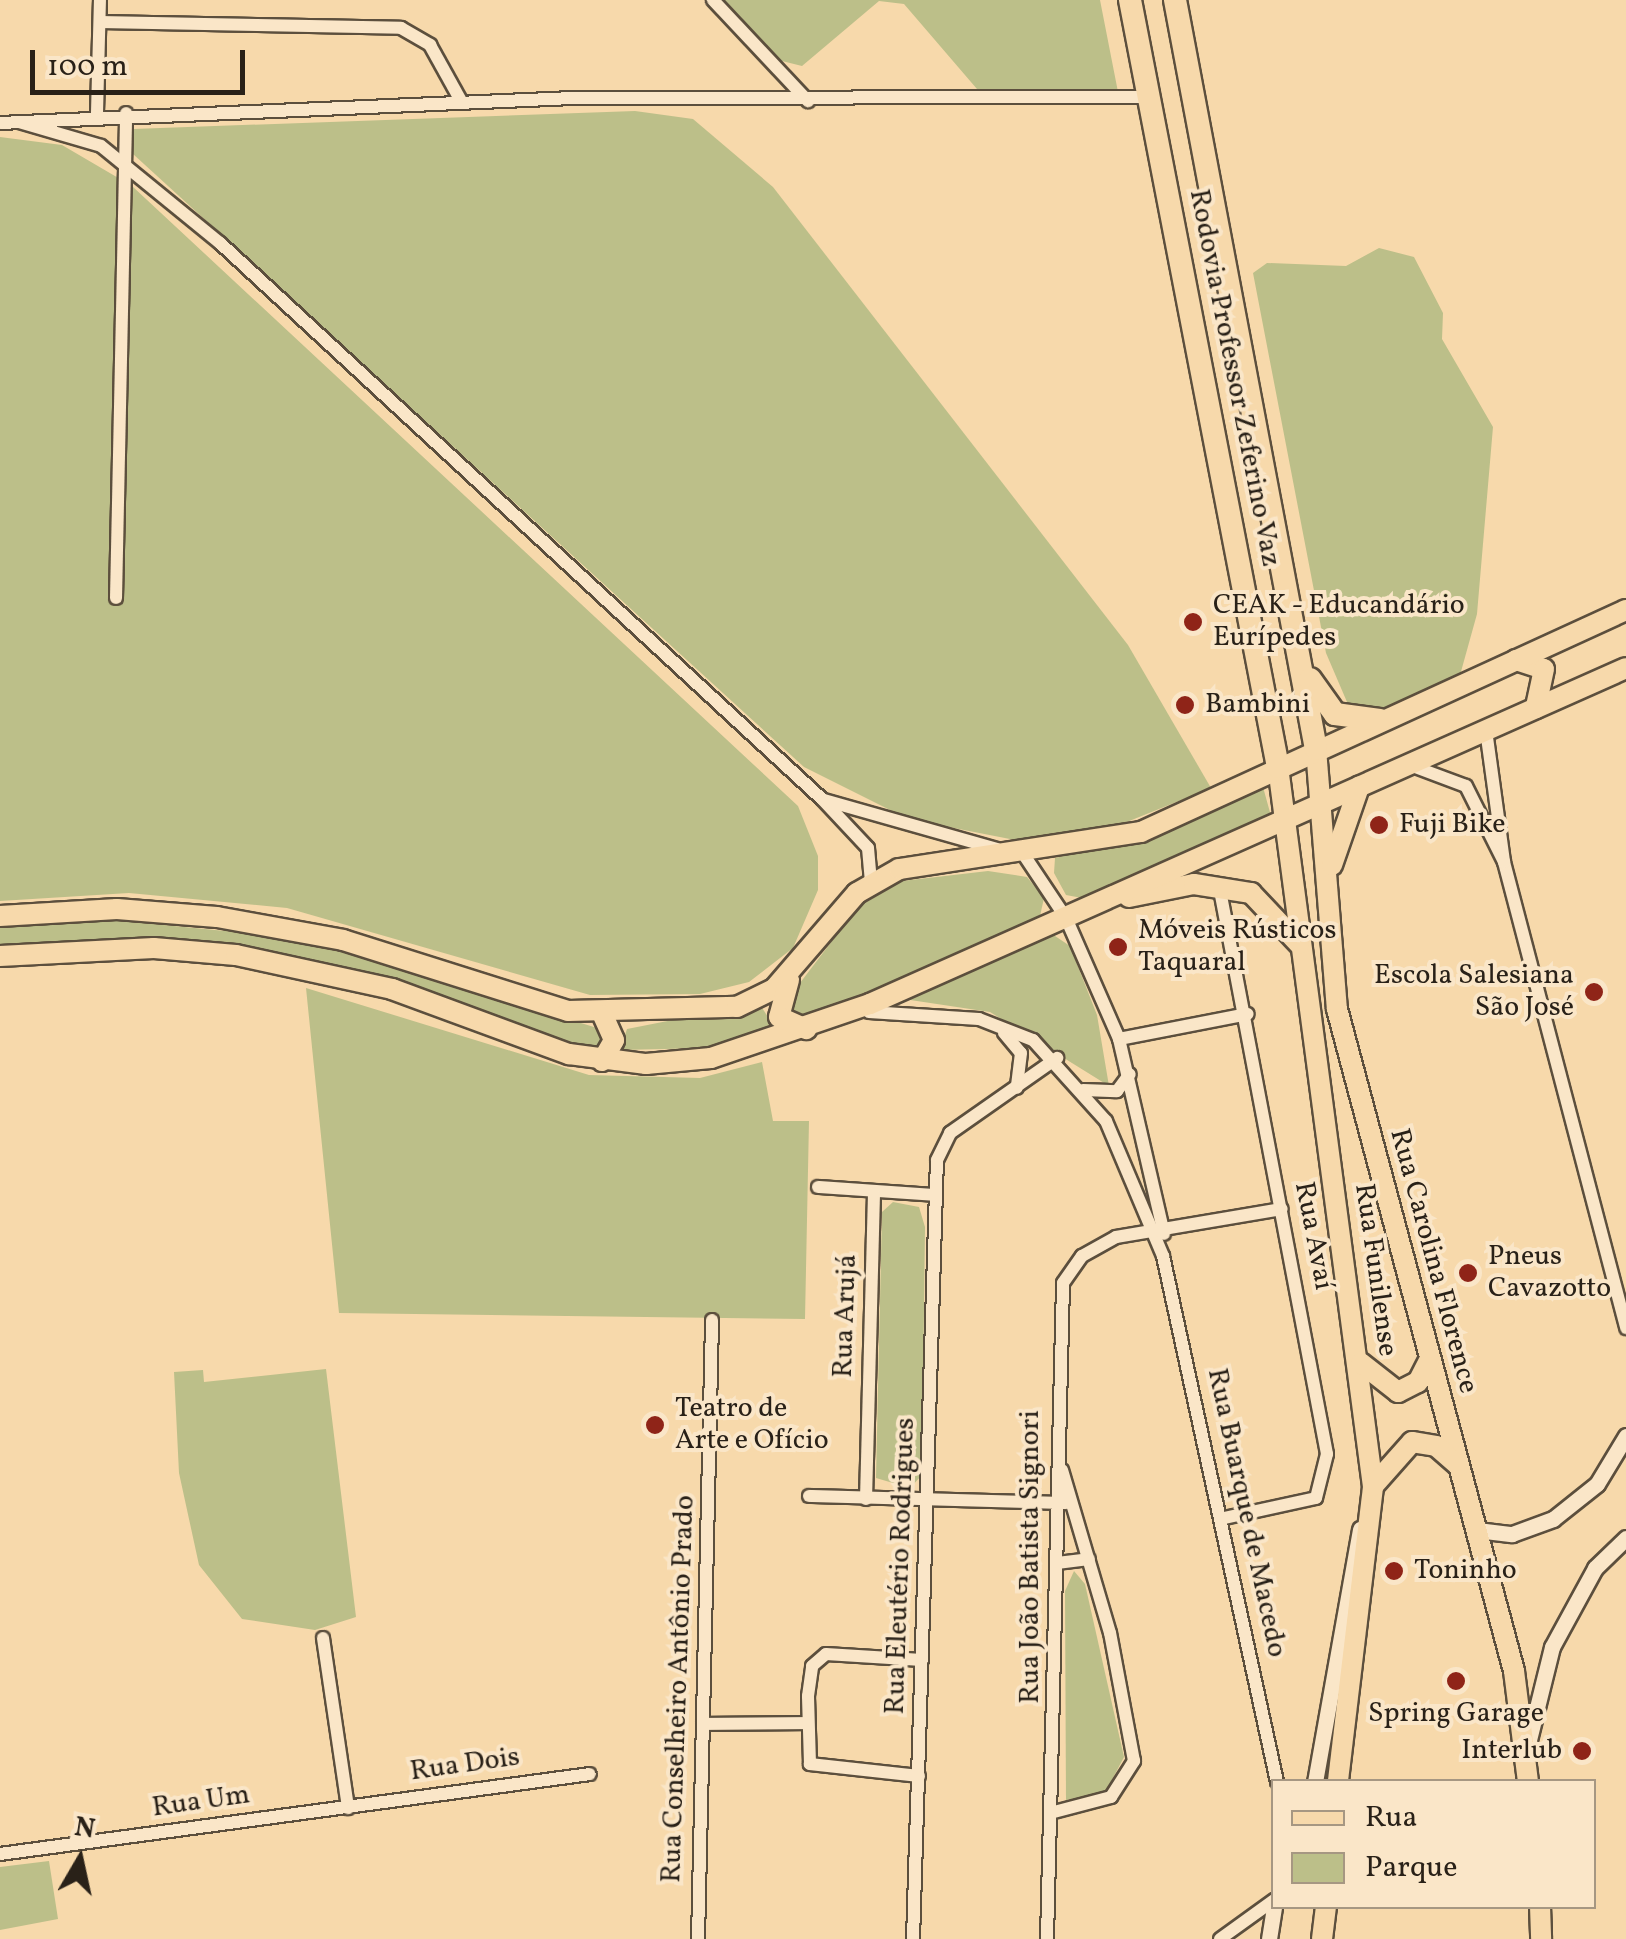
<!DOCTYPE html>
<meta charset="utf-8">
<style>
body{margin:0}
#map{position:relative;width:1626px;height:1939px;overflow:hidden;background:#f7d9ab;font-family:Vollkorn,serif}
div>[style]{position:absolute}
.green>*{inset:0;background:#bcbf89}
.roads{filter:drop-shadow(2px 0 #5c4f3d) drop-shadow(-2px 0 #5c4f3d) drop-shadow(0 2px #5c4f3d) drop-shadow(0 -2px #5c4f3d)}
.minor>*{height:12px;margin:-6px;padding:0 6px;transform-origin:6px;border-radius:6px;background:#fae6c8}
.tertiary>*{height:15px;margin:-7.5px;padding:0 7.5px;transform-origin:7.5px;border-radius:7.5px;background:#fae6c8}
.primary>*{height:20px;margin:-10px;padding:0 10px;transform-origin:10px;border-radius:10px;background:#f7d9ab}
.motorway>*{height:22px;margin:-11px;padding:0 11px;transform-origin:11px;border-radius:11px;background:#f7d9ab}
.dots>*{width:28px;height:28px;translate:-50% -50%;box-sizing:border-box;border:5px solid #fae6c8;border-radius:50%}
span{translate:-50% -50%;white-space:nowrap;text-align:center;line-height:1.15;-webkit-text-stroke:8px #fae6c8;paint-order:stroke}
.street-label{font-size:28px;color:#292118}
.poi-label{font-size:28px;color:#292118}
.left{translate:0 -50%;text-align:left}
.right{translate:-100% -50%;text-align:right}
.legend{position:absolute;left:1271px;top:1779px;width:325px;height:130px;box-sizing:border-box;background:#fae6c8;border:2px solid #a69782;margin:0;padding:12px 18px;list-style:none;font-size:30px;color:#292118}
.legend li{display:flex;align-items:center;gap:20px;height:50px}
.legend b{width:50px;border:2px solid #a69782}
.north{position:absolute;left:30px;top:1809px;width:100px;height:100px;-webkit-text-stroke:8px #fae6c8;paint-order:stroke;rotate:9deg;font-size:28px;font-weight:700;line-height:40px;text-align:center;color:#292118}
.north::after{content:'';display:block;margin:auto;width:35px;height:45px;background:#292118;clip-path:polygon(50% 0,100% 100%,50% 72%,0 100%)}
.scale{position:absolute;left:30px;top:50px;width:215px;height:45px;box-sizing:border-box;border:5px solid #292118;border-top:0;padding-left:12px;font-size:30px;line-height:35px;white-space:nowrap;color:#292118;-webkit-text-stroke:8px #fae6c8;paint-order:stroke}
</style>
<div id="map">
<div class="green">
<i style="clip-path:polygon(713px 0,1100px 0,1118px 92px,983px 96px,904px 4px,879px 1px,802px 66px,774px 59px)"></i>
<i style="clip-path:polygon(635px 111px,693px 119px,773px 187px,1128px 645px,1211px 788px,1107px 830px,1015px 840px,908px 819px,804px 767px,133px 154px,133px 129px)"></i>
<i style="clip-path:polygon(0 137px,62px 145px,132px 186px,798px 806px,818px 856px,818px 890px,793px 948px,749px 982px,700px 994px,590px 995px,287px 908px,129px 893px,0 901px)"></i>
<i style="clip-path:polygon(1379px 248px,1414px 257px,1443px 313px,1442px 339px,1493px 427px,1477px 614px,1457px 686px,1380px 720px,1350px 709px,1326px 653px,1253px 273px,1267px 263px,1346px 266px)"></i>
<i style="clip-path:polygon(1263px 787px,1271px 816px,1082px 898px,1066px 895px,1054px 873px,1055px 858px,1150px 836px)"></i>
<i style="clip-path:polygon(988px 871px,1027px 877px,1044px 898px,1040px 916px,812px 1018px,789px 1018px,787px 1000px,858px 907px,902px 881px)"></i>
<i style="clip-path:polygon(92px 918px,307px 939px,607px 1031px,600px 1051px,574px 1047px,326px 965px,0 948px,0 926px)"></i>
<i style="clip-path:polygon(1052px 934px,1070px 946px,1097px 1015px,1109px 1086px,990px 1012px,897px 998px)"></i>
<i style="clip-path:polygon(306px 988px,589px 1075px,700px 1078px,762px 1062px,773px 1121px,809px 1121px,805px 1319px,339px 1313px)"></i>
<i style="clip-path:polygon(759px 1003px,777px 1031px,709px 1048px,620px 1050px,627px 1029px)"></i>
<i style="clip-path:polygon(893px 1202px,919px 1207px,925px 1227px,922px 1475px,910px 1488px,876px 1478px,882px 1212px)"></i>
<i style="clip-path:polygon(326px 1369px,356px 1617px,315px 1630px,242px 1619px,199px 1565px,179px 1473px,174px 1372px,203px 1370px,204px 1382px)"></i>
<i style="clip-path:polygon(1074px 1571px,1085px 1584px,1124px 1757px,1105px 1793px,1066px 1800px,1065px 1591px)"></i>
<i style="clip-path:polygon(49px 1861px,58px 1919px,0 1930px,0 1867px)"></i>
</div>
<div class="roads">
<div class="minor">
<i style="left:713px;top:0;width:139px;rotate:46.8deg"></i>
<i style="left:100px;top:22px;width:301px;rotate:1.1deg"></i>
<i style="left:401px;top:28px;width:34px;rotate:30deg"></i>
<i style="left:430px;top:45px;width:64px;rotate:61deg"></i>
<i style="left:97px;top:113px;width:113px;rotate:-88.5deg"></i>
<i style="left:19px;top:122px;width:85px;rotate:16.3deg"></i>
<i style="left:101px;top:146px;width:154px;rotate:39.2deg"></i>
<i style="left:220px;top:243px;width:819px;rotate:42.73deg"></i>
<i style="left:822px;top:799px;width:67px;rotate:46.8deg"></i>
<i style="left:868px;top:848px;width:36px;rotate:85deg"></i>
<i style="left:0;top:123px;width:573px;rotate:-2.5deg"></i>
<i style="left:572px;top:98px;width:578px;rotate:-0.1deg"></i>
<i style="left:116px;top:598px;width:485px;rotate:-88.8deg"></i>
<i style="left:1486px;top:730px;width:133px;rotate:82.2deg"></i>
<i style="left:1504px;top:862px;width:482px;rotate:75.3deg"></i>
<i style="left:1415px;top:767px;width:54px;rotate:20.4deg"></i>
<i style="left:1466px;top:786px;width:85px;rotate:63.4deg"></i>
<i style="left:824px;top:800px;width:180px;rotate:15.8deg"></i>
<i style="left:1022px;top:852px;width:79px;rotate:56.3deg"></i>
<i style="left:1066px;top:918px;width:132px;rotate:66.3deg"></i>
<i style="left:1119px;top:1039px;width:200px;rotate:77deg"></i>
<i style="left:1219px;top:885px;width:579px;rotate:79.25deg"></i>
<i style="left:1327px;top:1454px;width:45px;rotate:104deg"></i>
<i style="left:1316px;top:1498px;width:98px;rotate:167.7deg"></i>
<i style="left:869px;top:1012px;width:110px;rotate:3.6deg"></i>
<i style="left:979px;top:1019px;width:58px;rotate:21.3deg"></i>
<i style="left:1033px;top:1040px;width:109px;rotate:48deg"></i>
<i style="left:1106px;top:1121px;width:147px;rotate:67.1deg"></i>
<i style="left:1163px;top:1256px;width:538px;rotate:77.77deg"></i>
<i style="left:1004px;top:1033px;width:26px;rotate:50deg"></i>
<i style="left:1021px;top:1053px;width:35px;rotate:97deg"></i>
<i style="left:1119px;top:1039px;width:131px;rotate:-11deg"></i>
<i style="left:1083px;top:1090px;width:34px;rotate:2deg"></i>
<i style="left:1117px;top:1091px;width:21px;rotate:-53deg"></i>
<i style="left:818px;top:1187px;width:117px;rotate:3.9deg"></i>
<i style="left:809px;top:1496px;width:257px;rotate:1.6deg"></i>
<i style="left:866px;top:1499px;width:305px;rotate:-88.5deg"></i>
<i style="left:1057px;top:1563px;width:32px;rotate:-7deg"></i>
<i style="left:323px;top:1638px;width:172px;rotate:81.6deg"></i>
<i style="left:703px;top:1724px;width:105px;rotate:-0.5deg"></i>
<i style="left:919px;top:1776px;width:110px;rotate:-173.7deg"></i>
<i style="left:810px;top:1764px;width:68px;rotate:-91.7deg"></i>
<i style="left:808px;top:1696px;width:30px;rotate:-82deg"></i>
<i style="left:812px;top:1666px;width:18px;rotate:-41deg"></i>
<i style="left:826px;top:1654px;width:96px;rotate:3.6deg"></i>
<i style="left:1054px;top:1812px;width:59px;rotate:-14.7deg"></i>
<i style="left:1111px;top:1797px;width:43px;rotate:-57.4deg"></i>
<i style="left:1134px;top:1761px;width:130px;rotate:-100.6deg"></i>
<i style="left:1110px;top:1633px;width:170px;rotate:-106.4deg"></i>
<i style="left:0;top:1854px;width:595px;rotate:-7.72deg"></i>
<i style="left:698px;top:1939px;width:619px;rotate:-88.7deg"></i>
<i style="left:913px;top:1939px;width:779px;rotate:-88.24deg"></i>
<i style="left:937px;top:1160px;width:30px;rotate:-64deg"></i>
<i style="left:950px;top:1133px;width:131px;rotate:-35deg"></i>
<i style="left:1047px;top:1939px;width:656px;rotate:-88.6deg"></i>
<i style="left:1063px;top:1283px;width:33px;rotate:-55deg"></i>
<i style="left:1082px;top:1256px;width:39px;rotate:-29deg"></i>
<i style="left:1116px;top:1237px;width:168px;rotate:-9.6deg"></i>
<i style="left:1220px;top:1939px;width:67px;rotate:-35.8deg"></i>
</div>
<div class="tertiary">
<i style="left:1477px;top:1530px;width:35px;rotate:7deg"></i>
<i style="left:1512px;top:1534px;width:44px;rotate:-20.1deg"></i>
<i style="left:1553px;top:1519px;width:56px;rotate:-38.5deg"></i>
<i style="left:1597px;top:1484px;width:56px;rotate:-58.9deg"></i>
<i style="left:1527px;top:1748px;width:104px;rotate:-76.1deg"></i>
<i style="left:1552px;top:1647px;width:90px;rotate:-61.4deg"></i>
<i style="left:1595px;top:1568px;width:43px;rotate:-44.1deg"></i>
<i style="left:1315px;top:1782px;width:257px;rotate:-79.9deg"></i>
<i style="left:1269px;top:1939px;width:33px;rotate:-81deg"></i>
</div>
<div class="primary">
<i style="left:1516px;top:660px;width:29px;rotate:18deg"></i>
<i style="left:1544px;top:669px;width:40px;rotate:102deg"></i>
<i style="left:1316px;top:749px;width:261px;rotate:85.4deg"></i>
<i style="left:1337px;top:1009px;width:685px;rotate:75.03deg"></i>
<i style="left:1514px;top:1671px;width:112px;rotate:82.8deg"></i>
<i style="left:1278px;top:767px;width:726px;rotate:82.48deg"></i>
<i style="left:1373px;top:1487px;width:297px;rotate:96.8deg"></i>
<i style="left:1332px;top:865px;width:83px;rotate:-70.9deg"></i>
<i style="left:1129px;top:897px;width:66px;rotate:-11.3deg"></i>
<i style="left:1194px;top:884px;width:58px;rotate:9deg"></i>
<i style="left:1251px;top:893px;width:70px;rotate:46.7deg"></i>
<i style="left:0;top:916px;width:117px;rotate:-3.4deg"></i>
<i style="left:117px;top:909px;width:100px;rotate:4.6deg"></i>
<i style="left:217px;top:917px;width:128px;rotate:10.3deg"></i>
<i style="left:343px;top:940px;width:236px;rotate:17.5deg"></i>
<i style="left:568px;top:1011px;width:169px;rotate:-1.4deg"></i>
<i style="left:737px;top:1007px;width:41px;rotate:-25.9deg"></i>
<i style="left:774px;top:989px;width:127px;rotate:-49.2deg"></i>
<i style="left:857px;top:893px;width:48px;rotate:-29.7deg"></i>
<i style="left:899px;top:869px;width:245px;rotate:-8.7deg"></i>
<i style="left:1141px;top:832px;width:533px;rotate:-24.6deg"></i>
<i style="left:0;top:956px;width:154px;rotate:-3deg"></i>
<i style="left:154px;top:948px;width:82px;rotate:4.9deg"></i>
<i style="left:236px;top:955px;width:160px;rotate:12.3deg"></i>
<i style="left:392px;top:989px;width:189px;rotate:20.2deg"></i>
<i style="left:569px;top:1054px;width:78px;rotate:7.4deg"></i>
<i style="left:646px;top:1064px;width:65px;rotate:-5.3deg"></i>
<i style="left:711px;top:1058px;width:168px;rotate:-18.8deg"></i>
<i style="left:870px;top:1004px;width:827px;rotate:-23.96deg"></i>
<i style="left:789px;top:980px;width:38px;rotate:105deg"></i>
<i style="left:779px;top:1017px;width:30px;rotate:24deg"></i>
<i style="left:602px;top:1061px;width:24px;rotate:-60deg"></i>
<i style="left:614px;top:1040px;width:27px;rotate:-114deg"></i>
<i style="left:1361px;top:1363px;width:47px;rotate:38.1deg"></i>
<i style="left:1398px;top:1392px;width:22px;rotate:-27deg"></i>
<i style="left:1418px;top:1382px;width:25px;rotate:-63deg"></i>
<i style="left:1373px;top:1486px;width:59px;rotate:-48.4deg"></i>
<i style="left:1412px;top:1442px;width:24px;rotate:9deg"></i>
<i style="left:1436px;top:1446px;width:30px;rotate:41deg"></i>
<i style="left:1540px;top:1906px;width:33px;rotate:88deg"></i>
<i style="left:1322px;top:1939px;width:33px;rotate:-83deg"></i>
</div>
<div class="motorway">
<i style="left:1130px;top:0;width:781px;rotate:79.08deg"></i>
<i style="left:1175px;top:0;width:762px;rotate:79.34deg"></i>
<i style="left:1310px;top:679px;width:43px;rotate:54.5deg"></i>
<i style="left:1335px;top:714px;width:45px;rotate:7.6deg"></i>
</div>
</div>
<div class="dots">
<i style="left:1193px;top:622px;background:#8f2418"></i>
<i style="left:1185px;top:705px;background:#8f2418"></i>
<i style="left:1379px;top:825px;background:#8f2418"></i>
<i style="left:1118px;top:947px;background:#8f2418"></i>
<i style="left:1594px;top:992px;background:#8f2418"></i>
<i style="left:1468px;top:1273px;background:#8f2418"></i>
<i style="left:655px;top:1425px;background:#8f2418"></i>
<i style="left:1394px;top:1571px;background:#8f2418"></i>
<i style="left:1456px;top:1681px;background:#8f2418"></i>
<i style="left:1582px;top:1751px;background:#8f2418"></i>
</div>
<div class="street-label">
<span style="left:1234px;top:378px;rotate:79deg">Rodovia Professor Zeferino Vaz</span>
<span style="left:1313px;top:1236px;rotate:79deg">Rua Avaí</span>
<span style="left:1433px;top:1261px;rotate:75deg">Rua Carolina Florence</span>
<span style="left:1375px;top:1270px;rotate:82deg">Rua Funilense</span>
<span style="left:846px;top:1316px;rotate:-88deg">Rua Arujá</span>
<span style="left:1246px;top:1513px;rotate:78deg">Rua Buarque de Macedo</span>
<span style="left:1031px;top:1557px;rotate:-90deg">Rua João Batista Signori</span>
<span style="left:901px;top:1566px;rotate:-88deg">Rua Eleutério Rodrigues</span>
<span style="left:679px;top:1689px;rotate:-88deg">Rua Conselheiro Antônio Prado</span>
<span style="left:465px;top:1765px;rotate:-8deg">Rua Dois</span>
<span style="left:201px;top:1802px;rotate:-8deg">Rua Um</span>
</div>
<div class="poi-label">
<span class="left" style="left:1213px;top:622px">CEAK - Educandário<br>Eurípedes</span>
<span class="left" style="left:1205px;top:705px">Bambini</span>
<span class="left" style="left:1399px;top:825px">Fuji Bike</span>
<span class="left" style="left:1138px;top:947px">Móveis Rústicos<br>Taquaral</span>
<span class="right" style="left:1574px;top:992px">Escola Salesiana<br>São José</span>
<span class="left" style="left:1488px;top:1273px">Pneus<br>Cavazotto</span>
<span class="left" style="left:675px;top:1425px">Teatro de<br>Arte e Ofício</span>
<span class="left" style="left:1414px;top:1571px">Toninho</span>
<span style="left:1456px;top:1714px">Spring Garage</span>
<span class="right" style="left:1562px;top:1751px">Interlub</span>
</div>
<ul class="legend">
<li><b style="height:12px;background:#f7d9ab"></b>Rua</li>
<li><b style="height:28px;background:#bcbf89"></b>Parque</li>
</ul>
<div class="north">N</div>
<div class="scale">100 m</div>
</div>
